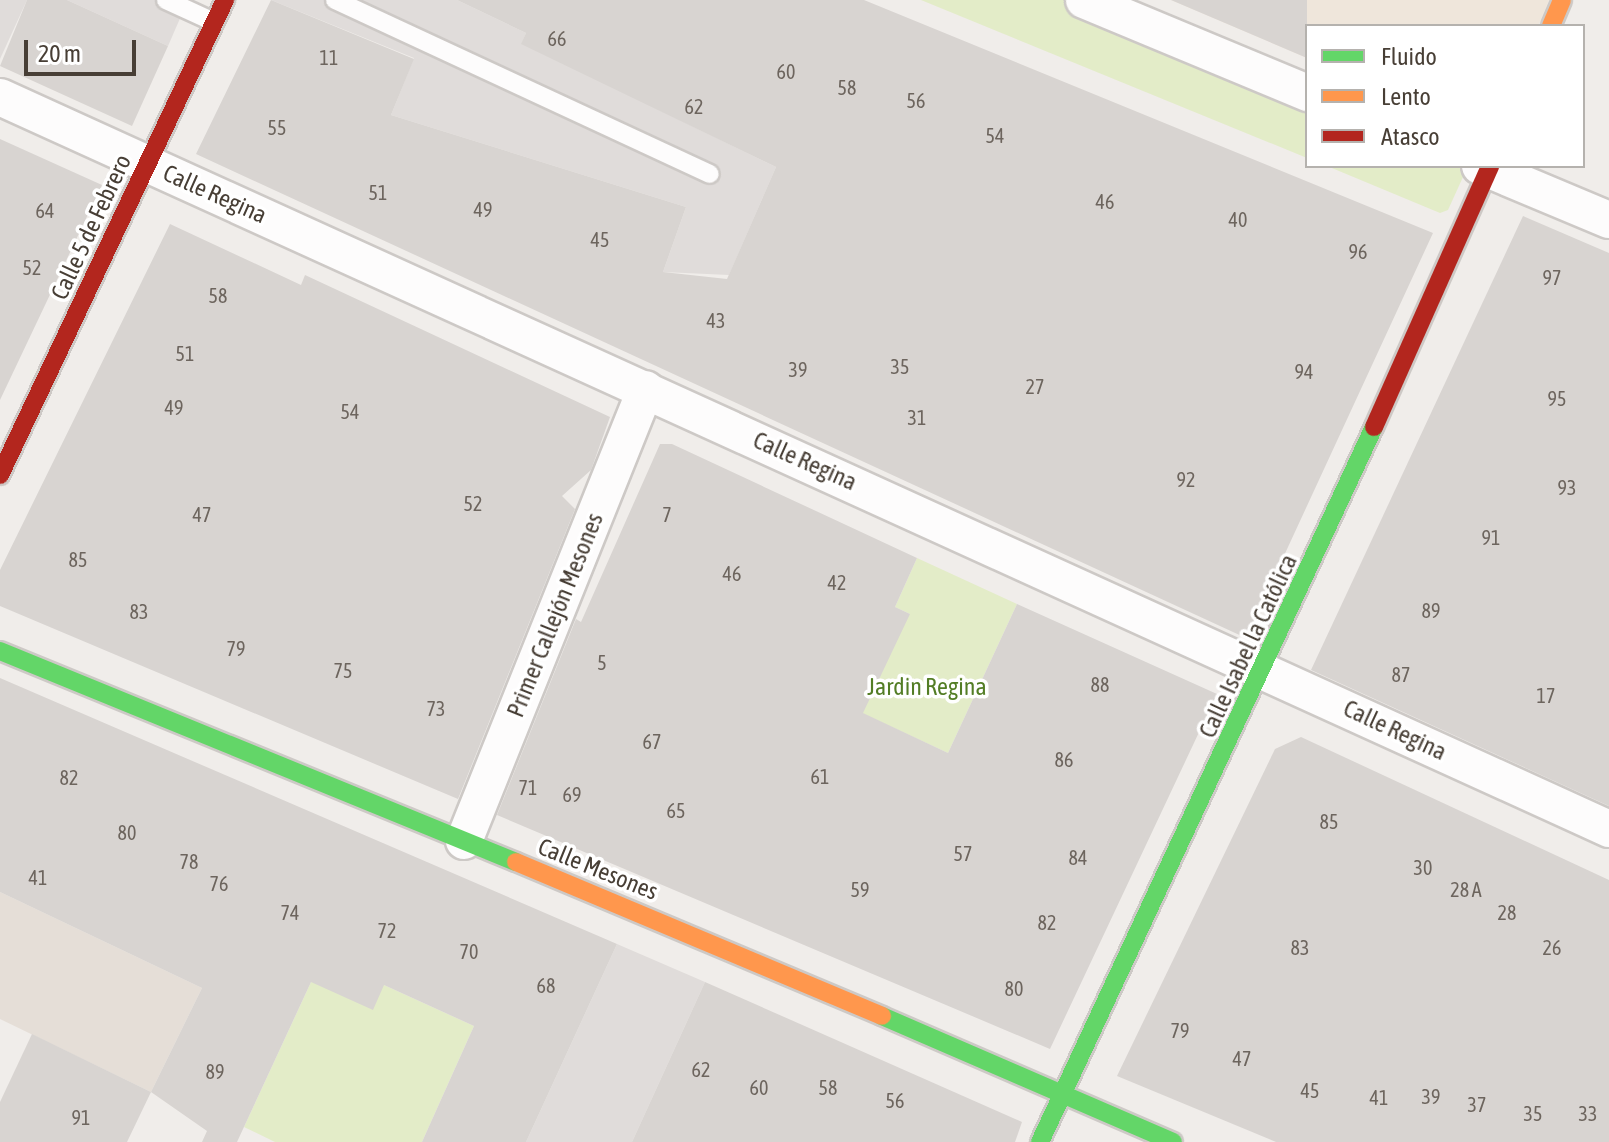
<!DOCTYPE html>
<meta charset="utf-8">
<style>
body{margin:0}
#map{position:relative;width:1609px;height:1142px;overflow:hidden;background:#f0edea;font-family:"Asap Condensed",sans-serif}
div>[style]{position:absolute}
.residential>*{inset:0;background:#e5ded7}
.education>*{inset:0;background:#efe6db}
.green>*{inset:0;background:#e3ecc8}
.parking>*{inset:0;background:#e0dcda}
.building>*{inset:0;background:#d8d4d1}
.roads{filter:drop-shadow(2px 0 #cdc9c6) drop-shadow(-2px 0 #cdc9c6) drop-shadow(0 2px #cdc9c6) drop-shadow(0 -2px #cdc9c6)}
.lane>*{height:18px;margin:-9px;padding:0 9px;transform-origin:9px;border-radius:9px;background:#fdfcfc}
.street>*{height:36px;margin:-18px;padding:0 18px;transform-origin:18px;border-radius:18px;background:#fdfcfc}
.fast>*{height:18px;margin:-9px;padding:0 9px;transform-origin:9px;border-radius:9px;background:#63d668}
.slow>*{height:18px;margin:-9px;padding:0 9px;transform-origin:9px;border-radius:9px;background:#ff974d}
.jam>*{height:18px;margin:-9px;padding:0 9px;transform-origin:9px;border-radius:9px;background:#b3261e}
span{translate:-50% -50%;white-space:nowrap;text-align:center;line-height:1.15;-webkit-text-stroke:7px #fff;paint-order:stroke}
.number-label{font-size:20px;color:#6d655e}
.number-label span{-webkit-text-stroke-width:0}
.street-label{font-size:24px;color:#473e35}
.park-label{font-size:24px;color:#537d25}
.legend{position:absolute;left:1305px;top:24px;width:280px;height:144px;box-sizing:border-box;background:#fff;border:2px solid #b5b2ae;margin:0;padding:10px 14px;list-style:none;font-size:24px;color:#473e35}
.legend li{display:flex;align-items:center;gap:16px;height:40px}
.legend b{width:40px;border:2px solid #b5b2ae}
.scale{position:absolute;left:24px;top:40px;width:112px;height:36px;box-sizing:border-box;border:4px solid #473e35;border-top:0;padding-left:10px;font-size:24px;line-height:28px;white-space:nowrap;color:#473e35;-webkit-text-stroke:6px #fff;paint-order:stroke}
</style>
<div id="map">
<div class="residential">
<i style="clip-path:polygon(0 892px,202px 988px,151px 1092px,0 1019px)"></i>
</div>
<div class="education">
<i style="clip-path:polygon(1171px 0,1549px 0,1538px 26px,1307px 26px,1307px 58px)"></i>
</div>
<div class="green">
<i style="clip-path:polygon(921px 0,1112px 0,1307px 82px,1307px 158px)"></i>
<i style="clip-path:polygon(1327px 166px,1468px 166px,1448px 210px,1440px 213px)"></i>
<i style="clip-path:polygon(917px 558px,1017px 604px,948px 753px,749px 661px,910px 614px,895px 607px)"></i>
<i style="clip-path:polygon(311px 982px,384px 985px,474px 1026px,422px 1142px,275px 1142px,244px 1127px)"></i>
</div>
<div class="parking">
<i style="clip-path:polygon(0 0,27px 0,0 59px)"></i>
<i style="clip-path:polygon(67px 0,188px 0,168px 46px)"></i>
<i style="clip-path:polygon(271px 0,457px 0,526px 33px,522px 43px,776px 167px,729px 275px,663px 272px,686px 207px,391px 115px,414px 58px)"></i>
<i style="clip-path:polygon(617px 944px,705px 982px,632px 1142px,526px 1142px)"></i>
</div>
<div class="building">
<i style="clip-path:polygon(27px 0,67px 0,168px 46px,132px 126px,0 66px)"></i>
<i style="clip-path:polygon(271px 0,414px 59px,391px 115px,686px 207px,663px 272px,727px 279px,776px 167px,521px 44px,526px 33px,457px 0,864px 0,1433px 233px,1246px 638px,196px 154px)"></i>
<i style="clip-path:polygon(1171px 0,1307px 0,1307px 58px)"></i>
<i style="clip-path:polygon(0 139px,102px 185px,0 400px)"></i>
<i style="clip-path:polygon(1523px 216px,1609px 253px,1609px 806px,1311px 670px)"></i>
<i style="clip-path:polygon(170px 224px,301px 285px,305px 275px,610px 417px,591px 470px,562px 496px,575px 509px,458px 799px,0 606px,0 570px)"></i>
<i style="clip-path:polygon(660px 444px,672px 444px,917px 558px,895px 607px,910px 614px,863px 713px,948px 753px,1017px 604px,1217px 694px,1050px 1049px,497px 815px,576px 619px,581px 622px)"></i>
<i style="clip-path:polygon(0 678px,617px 944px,526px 1142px,422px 1142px,474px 1026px,384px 985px,373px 1010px,311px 982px,237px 1142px,202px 1142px,207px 1131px,151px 1092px,202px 988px,0 892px)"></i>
<i style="clip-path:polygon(1301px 737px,1609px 880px,1609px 1142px,1276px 1142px,1117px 1076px,1275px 749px)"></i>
<i style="clip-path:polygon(705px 982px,1022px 1122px,1015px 1142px,632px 1142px)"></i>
<i style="clip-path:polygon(32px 1034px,151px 1092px,127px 1142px,0 1142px,0 1102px)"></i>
</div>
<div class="roads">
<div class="lane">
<i style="left:166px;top:0;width:53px;rotate:24.6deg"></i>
<i style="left:335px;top:0;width:413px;rotate:24.9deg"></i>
</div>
<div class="street">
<i style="left:1084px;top:0;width:242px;rotate:22.6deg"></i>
<i style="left:0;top:97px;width:1768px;rotate:24.46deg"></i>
<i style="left:1480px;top:166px;width:140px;rotate:22.7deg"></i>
<i style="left:464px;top:841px;width:487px;rotate:-68.1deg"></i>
</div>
<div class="fast">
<i style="left:0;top:651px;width:557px;rotate:22.24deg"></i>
<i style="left:882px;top:1016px;width:317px;rotate:23.4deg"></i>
<i style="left:1040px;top:1142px;width:789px;rotate:-64.96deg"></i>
</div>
<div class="slow">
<i style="left:1551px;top:26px;width:28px;rotate:-67deg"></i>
<i style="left:516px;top:862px;width:397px;rotate:22.8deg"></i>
</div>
<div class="jam">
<i style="left:1374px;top:427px;width:286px;rotate:-66deg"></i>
<i style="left:0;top:475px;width:526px;rotate:-64.65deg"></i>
</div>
</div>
<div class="number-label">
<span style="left:557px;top:38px">66</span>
<span style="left:329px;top:57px">11</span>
<span style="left:786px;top:71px">60</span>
<span style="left:847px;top:87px">58</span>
<span style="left:916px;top:100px">56</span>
<span style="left:694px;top:106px">62</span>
<span style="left:277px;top:127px">55</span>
<span style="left:995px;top:135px">54</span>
<span style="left:378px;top:192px">51</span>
<span style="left:1105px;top:201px">46</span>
<span style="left:483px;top:209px">49</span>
<span style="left:45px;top:210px">64</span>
<span style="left:1238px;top:219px">40</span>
<span style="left:600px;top:239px">45</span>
<span style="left:1358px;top:251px">96</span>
<span style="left:32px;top:267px">52</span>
<span style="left:1552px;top:277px">97</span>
<span style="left:218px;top:295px">58</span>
<span style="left:716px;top:320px">43</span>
<span style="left:185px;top:353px">51</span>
<span style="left:900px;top:366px">35</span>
<span style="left:798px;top:369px">39</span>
<span style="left:1304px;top:371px">94</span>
<span style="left:1035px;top:386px">27</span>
<span style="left:1557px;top:398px">95</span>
<span style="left:174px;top:407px">49</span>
<span style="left:350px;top:411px">54</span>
<span style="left:917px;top:417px">31</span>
<span style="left:1186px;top:479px">92</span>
<span style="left:1567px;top:487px">93</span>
<span style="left:473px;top:503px">52</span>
<span style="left:202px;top:514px">47</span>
<span style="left:667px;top:514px">7</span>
<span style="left:1491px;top:537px">91</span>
<span style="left:78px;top:559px">85</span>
<span style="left:732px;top:573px">46</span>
<span style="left:837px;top:582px">42</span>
<span style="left:1431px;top:610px">89</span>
<span style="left:139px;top:611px">83</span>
<span style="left:236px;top:648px">79</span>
<span style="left:602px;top:662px">5</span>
<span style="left:343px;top:670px">75</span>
<span style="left:1401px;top:674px">87</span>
<span style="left:1100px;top:684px">88</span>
<span style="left:1546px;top:695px">17</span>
<span style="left:436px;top:708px">73</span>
<span style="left:652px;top:741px">67</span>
<span style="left:1064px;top:759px">86</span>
<span style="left:820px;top:776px">61</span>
<span style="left:69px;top:777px">82</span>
<span style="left:528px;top:787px">71</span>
<span style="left:572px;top:794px">69</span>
<span style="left:676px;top:810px">65</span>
<span style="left:1329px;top:821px">85</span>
<span style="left:127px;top:832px">80</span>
<span style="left:963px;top:853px">57</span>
<span style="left:1078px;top:857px">84</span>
<span style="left:189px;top:861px">78</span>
<span style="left:1423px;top:867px">30</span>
<span style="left:38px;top:877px">41</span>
<span style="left:219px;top:883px">76</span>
<span style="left:860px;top:889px">59</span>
<span style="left:1466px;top:889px">28 A</span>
<span style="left:290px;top:912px">74</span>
<span style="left:1507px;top:912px">28</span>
<span style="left:1047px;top:922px">82</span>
<span style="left:387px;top:930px">72</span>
<span style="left:1300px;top:947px">83</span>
<span style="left:1552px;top:947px">26</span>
<span style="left:469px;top:951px">70</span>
<span style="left:546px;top:985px">68</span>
<span style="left:1014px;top:988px">80</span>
<span style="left:1180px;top:1030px">79</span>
<span style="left:1242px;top:1058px">47</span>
<span style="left:701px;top:1069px">62</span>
<span style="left:215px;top:1071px">89</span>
<span style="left:759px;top:1087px">60</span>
<span style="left:828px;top:1087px">58</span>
<span style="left:1310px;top:1090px">45</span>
<span style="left:1431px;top:1096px">39</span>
<span style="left:1379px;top:1097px">41</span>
<span style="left:895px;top:1100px">56</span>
<span style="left:1477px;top:1104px">37</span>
<span style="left:1533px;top:1113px">35</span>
<span style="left:1588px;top:1113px">33</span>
<span style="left:81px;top:1117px">91</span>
</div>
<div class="street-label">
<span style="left:215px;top:194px;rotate:24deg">Calle Regina</span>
<span style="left:91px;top:227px;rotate:-65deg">Calle 5 de Febrero</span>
<span style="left:805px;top:461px;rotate:24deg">Calle Regina</span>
<span style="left:555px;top:615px;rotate:-68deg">Primer Callejón Mesones</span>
<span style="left:1248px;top:646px;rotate:-65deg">Calle Isabel la Católica</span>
<span style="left:1395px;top:730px;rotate:25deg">Calle Regina</span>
<span style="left:598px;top:869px;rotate:22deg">Calle Mesones</span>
</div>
<div class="park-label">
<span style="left:927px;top:687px">Jardin Regina</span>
</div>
<ul class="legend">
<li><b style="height:10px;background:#63d668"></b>Fluido</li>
<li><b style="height:10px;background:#ff974d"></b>Lento</li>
<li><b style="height:10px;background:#b3261e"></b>Atasco</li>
</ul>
<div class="scale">20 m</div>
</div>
